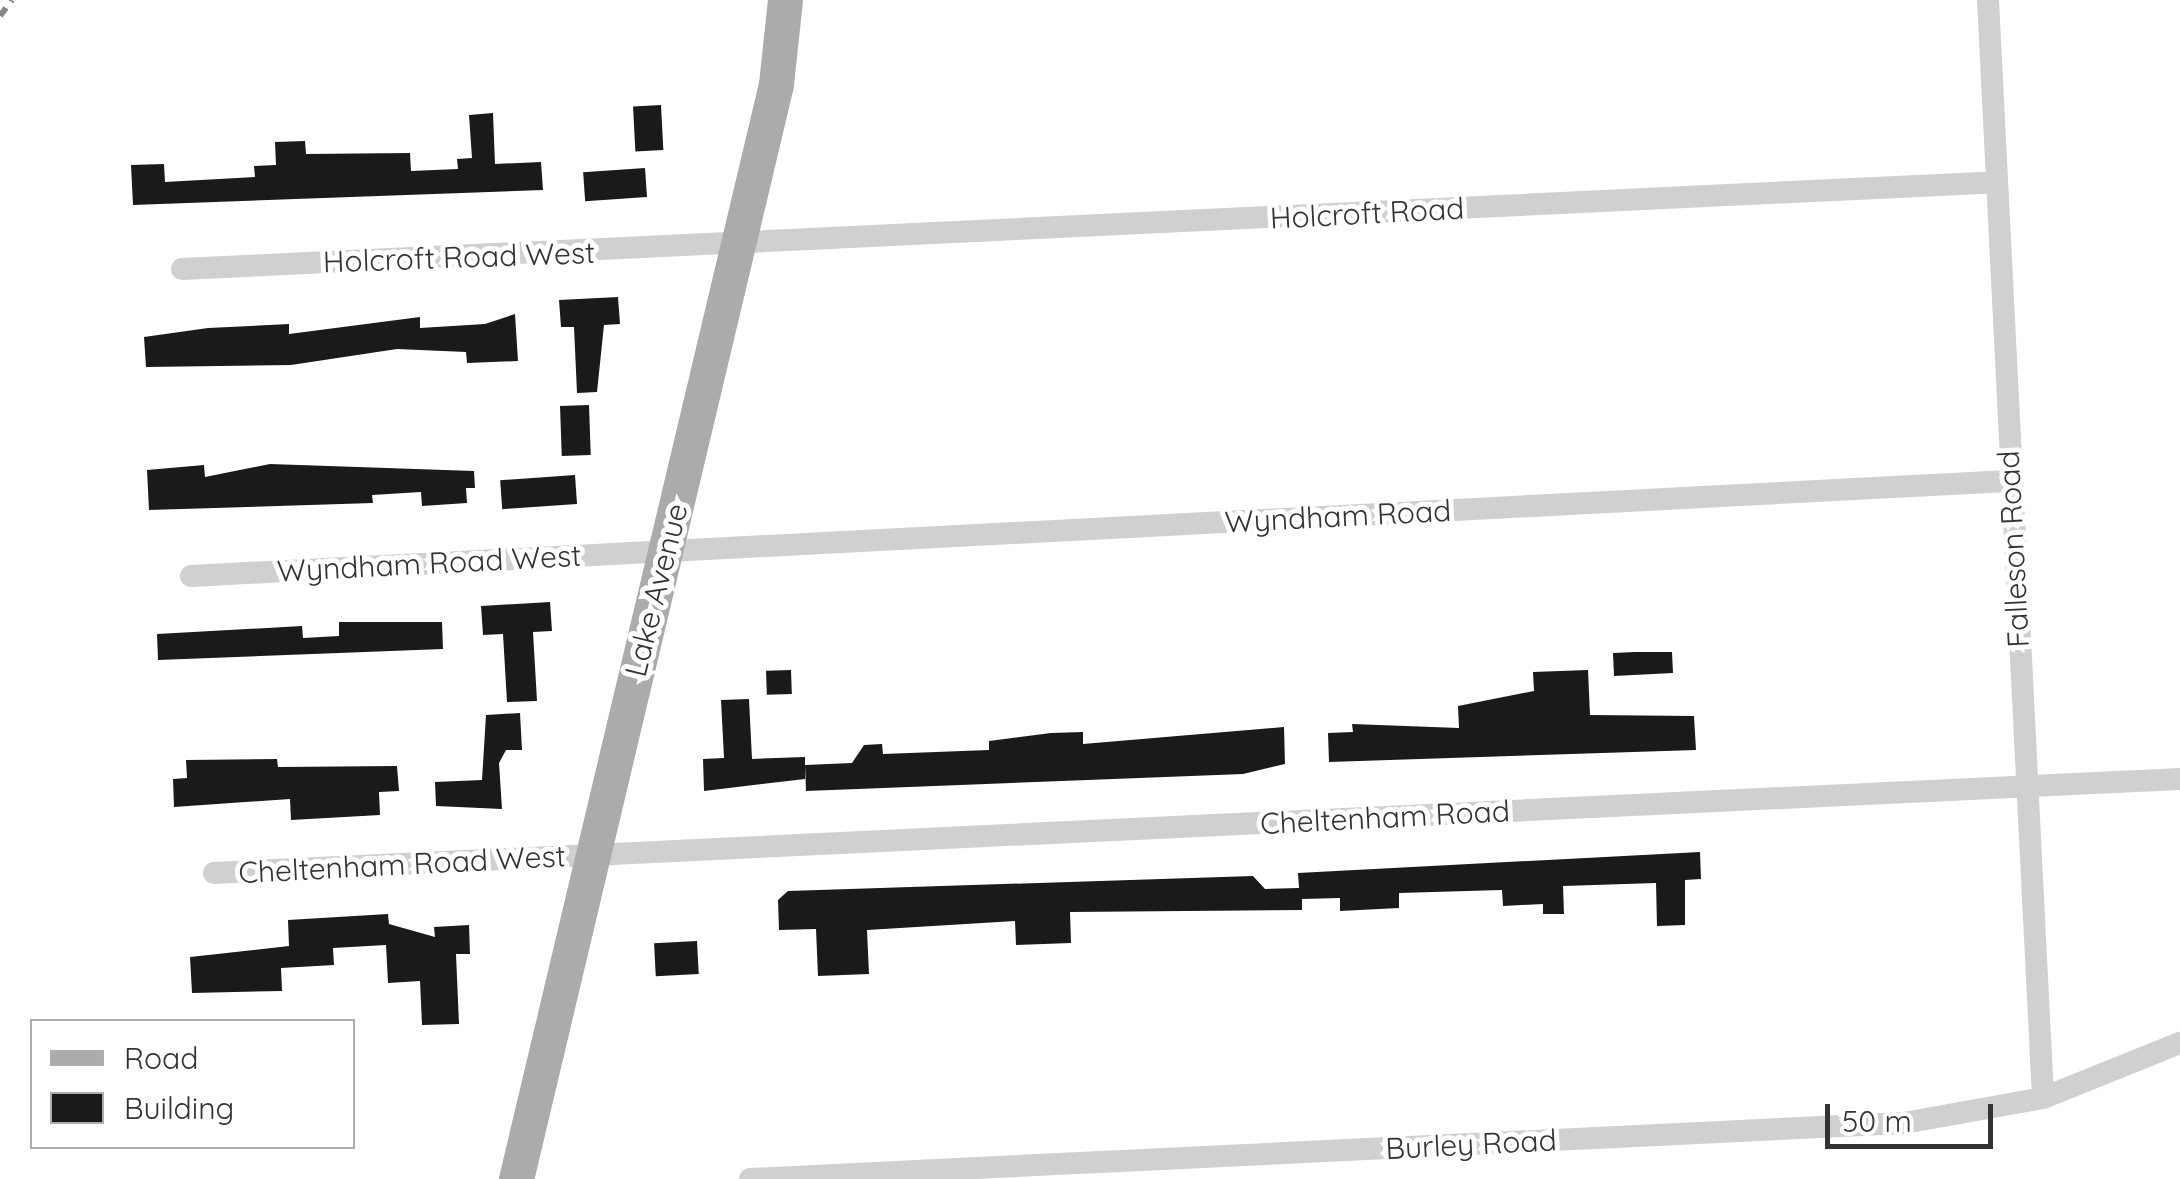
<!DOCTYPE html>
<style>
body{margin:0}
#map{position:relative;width:2180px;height:1179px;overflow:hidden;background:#fff;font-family:Quicksand,sans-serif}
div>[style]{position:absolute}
.building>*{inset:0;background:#1a1a1a;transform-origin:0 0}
.minor>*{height:22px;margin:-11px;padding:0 11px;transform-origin:11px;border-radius:11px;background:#d0d0d0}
.primary>*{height:35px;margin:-17.5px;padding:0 17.5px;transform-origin:17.5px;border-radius:17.5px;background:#ababab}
.rail>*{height:6px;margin-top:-3px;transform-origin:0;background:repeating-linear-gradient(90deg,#888 0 10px,transparent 0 18px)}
span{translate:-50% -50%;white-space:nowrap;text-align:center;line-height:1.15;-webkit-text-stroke:10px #fff;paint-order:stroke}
.street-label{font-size:30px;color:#333}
.legend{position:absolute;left:30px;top:1019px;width:325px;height:130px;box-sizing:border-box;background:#fff;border:2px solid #adadad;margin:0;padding:12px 18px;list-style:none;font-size:30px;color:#333}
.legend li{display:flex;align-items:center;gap:20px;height:50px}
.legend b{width:50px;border:2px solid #adadad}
.scale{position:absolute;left:1825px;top:1104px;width:168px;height:45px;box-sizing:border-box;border:5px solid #333;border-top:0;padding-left:12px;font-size:30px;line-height:35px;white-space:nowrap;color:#333;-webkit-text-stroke:8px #fff;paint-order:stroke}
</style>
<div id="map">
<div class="building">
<i style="left:661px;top:105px;width:45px;height:28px;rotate:87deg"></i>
<i style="clip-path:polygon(493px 113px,495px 164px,541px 162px,543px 190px,133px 205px,131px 165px,164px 164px,165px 182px,255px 177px,254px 166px,276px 165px,275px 142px,305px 141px,306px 154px,410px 153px,411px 171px,458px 169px,457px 159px,472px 158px,469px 115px)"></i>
<i style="left:645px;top:168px;width:29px;height:62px;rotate:86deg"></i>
<i style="clip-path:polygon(618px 297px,620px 324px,604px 325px,597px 392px,577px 393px,574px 327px,561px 327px,559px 300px)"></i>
<i style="clip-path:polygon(515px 314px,518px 361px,467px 363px,466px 352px,397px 349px,291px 365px,146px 367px,144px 337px,208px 328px,289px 324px,289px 334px,420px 317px,420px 328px,485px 324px)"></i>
<i style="left:589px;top:405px;width:50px;height:29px;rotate:88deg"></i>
<i style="clip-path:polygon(270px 464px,474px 471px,475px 488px,466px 488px,467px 503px,422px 506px,421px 492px,372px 495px,373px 503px,149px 510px,147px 470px,204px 465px,205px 477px)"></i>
<i style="left:575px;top:475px;width:29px;height:75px;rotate:86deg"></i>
<i style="clip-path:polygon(550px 602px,552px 631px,533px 632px,537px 701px,507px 702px,503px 634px,483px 635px,481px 606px)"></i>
<i style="clip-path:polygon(339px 622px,442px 622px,443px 649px,158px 660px,157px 634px,302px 626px,303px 638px,339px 636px)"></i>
<i style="clip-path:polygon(1635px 652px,1672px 652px,1673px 673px,1614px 676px,1613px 653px)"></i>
<i style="left:791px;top:670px;width:24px;height:25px;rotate:88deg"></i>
<i style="clip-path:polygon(1588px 670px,1590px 715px,1694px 716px,1696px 750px,1329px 762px,1328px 733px,1353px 732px,1352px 724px,1459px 728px,1458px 706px,1534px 691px,1533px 672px)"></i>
<i style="clip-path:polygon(749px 699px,752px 759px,805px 757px,805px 779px,704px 791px,703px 759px,724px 758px,721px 700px)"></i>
<i style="clip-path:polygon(520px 713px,522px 750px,506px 750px,499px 763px,502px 809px,436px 806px,435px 782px,482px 780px,486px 715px)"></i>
<i style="clip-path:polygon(1284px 727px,1285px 764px,1243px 774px,806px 791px,805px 765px,852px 763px,864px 745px,882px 744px,883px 754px,989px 750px,989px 741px,1051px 733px,1083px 732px,1083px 744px)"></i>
<i style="clip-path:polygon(277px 759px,278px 767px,397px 766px,399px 791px,379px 792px,380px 815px,291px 820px,290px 799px,174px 807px,173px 779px,187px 778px,186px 760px)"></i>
<i style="clip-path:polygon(1700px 852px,1701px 879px,1685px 880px,1685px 925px,1657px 926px,1656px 883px,1563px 886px,1564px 914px,1543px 914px,1543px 904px,1503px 906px,1502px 890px,1399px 893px,1399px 908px,1340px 911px,1340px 898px,1302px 899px,1302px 910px,1070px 912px,1071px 943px,1016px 945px,1015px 921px,867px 930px,869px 974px,818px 976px,816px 929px,779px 930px,778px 900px,788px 891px,1253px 876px,1265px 889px,1299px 888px,1298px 873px)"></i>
<i style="clip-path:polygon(388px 914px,389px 924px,435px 937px,434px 927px,469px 925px,470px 954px,456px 954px,459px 1024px,422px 1025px,420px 981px,388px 983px,386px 945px,333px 948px,334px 965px,281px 968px,282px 991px,192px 993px,190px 957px,289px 946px,288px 920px)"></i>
<i style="left:697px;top:941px;width:33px;height:43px;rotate:87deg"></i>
</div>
<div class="minor">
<i style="left:1988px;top:0;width:1099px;rotate:87.13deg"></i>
<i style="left:182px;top:269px;width:1817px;rotate:-2.74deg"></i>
<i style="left:191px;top:576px;width:1820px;rotate:-2.99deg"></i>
<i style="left:214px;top:873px;width:1968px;rotate:-2.74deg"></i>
<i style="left:750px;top:1179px;width:1155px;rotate:-2.78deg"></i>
<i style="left:1904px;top:1123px;width:141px;rotate:-10.2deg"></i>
<i style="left:2043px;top:1098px;width:148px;rotate:-21.9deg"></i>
</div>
<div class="primary">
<i style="left:516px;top:1179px;width:1125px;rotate:-76.64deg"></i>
<i style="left:776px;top:84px;width:84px;rotate:-83.9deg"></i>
</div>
<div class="rail">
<i style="left:0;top:16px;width:20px;rotate:-53deg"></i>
</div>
<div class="street-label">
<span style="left:1367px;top:213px;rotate:-3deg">Holcroft Road</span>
<span style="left:459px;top:257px;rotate:-2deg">Holcroft Road West</span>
<span style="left:1338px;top:516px;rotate:-3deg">Wyndham Road</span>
<span style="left:2013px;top:549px;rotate:-93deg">Falleson Road</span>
<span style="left:429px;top:563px;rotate:-3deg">Wyndham Road West</span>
<span style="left:656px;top:590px;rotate:-76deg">Lake Avenue</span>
<span style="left:1385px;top:817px;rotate:-3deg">Cheltenham Road</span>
<span style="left:402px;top:864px;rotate:-3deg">Cheltenham Road West</span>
<span style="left:1471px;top:1144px;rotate:-3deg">Burley Road</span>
</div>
<ul class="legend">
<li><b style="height:12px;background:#ababab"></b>Road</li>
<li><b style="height:28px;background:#1a1a1a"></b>Building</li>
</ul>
<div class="scale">50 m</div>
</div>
